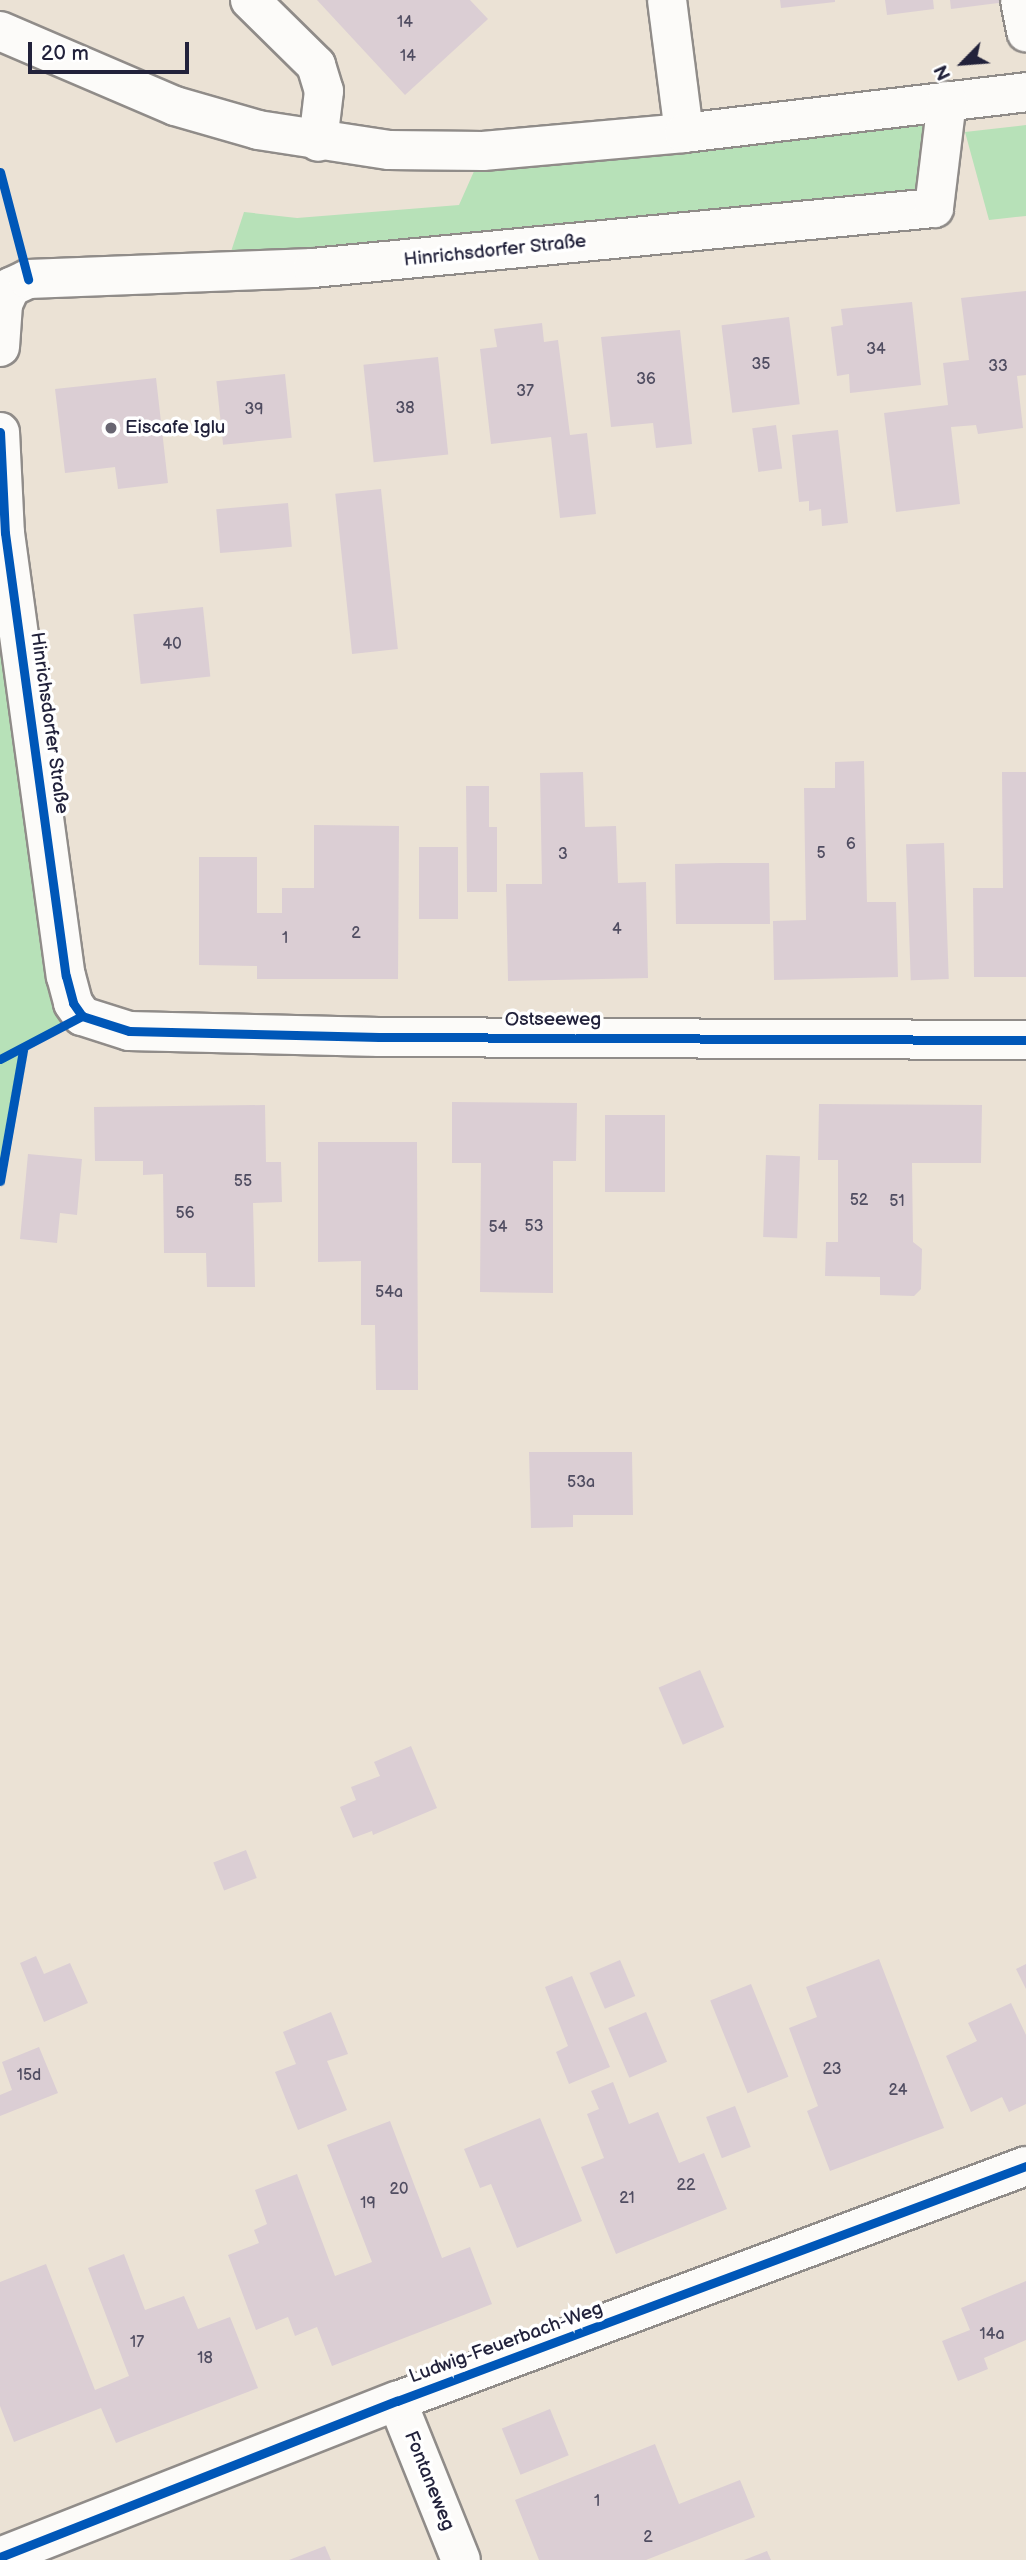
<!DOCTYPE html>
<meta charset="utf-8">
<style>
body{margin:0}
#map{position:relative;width:1026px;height:2560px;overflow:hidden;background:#ebe2d5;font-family:"Balsamiq Sans",sans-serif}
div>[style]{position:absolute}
.green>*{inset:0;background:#b7e1b8}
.building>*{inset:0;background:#dbced4;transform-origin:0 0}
.roads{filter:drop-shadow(2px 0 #908c89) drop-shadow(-2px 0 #908c89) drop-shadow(0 2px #908c89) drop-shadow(0 -2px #908c89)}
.minor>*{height:38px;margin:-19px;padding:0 19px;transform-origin:19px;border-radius:19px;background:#fcfbf9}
.cycleway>*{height:9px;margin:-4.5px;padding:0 4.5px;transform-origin:4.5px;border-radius:4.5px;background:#0057b8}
.dots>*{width:19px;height:19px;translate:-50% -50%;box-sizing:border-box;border:4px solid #fff;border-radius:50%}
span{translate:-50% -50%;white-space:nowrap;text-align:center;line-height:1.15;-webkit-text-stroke:7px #fff;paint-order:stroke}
.number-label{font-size:16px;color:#504d61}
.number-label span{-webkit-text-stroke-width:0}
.street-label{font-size:19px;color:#22223b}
.poi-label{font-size:19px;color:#22223b}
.left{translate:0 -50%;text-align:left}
.north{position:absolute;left:928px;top:28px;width:70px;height:70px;-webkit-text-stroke:5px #fff;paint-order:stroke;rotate:245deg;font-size:19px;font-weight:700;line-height:28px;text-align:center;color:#22223b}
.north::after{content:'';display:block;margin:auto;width:24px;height:32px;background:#22223b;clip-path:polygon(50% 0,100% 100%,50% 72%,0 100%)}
.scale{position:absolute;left:28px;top:42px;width:161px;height:32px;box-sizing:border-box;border:4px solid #22223b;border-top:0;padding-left:9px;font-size:21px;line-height:24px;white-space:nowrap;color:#22223b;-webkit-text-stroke:5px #fff;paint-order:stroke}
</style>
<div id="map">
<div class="green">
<i style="clip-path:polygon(947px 101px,934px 208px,224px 273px,244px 212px,297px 218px,459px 205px,483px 151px)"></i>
<i style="clip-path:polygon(1026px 125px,1026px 216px,989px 220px,965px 132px)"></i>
<i style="clip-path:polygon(0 432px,82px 1016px,23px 1050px,0 1181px)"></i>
</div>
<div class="building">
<i style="clip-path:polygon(317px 0,470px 0,488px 19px,405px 95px)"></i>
<i style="clip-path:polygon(780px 0,835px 0,835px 2px,781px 8px)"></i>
<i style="clip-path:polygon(885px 0,933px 0,934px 9px,887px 15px)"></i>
<i style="clip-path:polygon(950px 0,1005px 0,1006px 2px,951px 9px)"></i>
<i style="clip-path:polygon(1026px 291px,1026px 375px,1017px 376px,1023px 428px,978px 434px,976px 425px,951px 427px,960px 504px,896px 512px,884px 413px,948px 405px,943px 363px,969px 360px,961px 298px)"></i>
<i style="clip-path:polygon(912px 302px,921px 385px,850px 393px,849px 374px,837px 376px,831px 327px,843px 325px,841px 309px)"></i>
<i style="left:789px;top:317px;width:88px;height:68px;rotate:83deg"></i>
<i style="clip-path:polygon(542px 323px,544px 342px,558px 340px,570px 435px,587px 433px,596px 514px,560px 518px,551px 437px,491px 444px,480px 349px,497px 347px,494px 329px)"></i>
<i style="clip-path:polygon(680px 330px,692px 444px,656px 448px,653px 423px,611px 427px,601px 337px)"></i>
<i style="left:438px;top:357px;width:98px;height:75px;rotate:84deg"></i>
<i style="left:285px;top:374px;width:64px;height:69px;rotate:84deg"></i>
<i style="clip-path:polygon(156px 378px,168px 483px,118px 489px,115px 467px,65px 473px,55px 389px)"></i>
<i style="left:776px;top:425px;width:44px;height:24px;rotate:82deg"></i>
<i style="clip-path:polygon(838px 430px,848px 523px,822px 526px,821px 509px,809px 511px,809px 501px,799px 502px,792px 435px)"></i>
<i style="left:381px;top:489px;width:161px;height:46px;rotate:84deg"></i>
<i style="left:288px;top:503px;width:44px;height:72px;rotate:85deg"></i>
<i style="left:203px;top:607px;width:70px;height:70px;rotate:84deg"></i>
<i style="clip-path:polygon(864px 761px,867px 902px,896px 902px,898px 977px,774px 980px,773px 921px,806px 920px,804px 788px,835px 788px,835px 762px)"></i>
<i style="clip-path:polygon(583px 772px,585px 827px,616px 826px,618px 883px,646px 882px,648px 978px,508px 981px,506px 884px,542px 884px,540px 773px)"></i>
<i style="clip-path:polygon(1002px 772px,1026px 772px,1026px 977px,974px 977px,973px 888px,1003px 888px)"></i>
<i style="clip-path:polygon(466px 786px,489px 786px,489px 827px,497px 827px,497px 892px,467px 892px)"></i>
<i style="clip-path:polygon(314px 825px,399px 826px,398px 979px,257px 979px,257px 966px,199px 965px,199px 857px,257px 857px,257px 913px,282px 913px,282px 888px,314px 888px)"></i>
<i style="left:944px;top:843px;width:136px;height:38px;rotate:88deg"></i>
<i style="left:419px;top:847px;width:39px;height:72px"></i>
<i style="clip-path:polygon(720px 863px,769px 863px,770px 924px,676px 924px,675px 864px)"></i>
<i style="clip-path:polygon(452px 1102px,577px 1103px,576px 1161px,553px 1161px,553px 1293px,480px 1292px,481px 1163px,452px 1163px)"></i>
<i style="clip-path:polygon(819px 1104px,982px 1105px,981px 1163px,912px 1163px,913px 1242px,922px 1249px,921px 1289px,914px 1296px,880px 1295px,880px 1277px,825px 1276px,826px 1242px,838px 1242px,838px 1160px,818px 1160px)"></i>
<i style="clip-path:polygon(265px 1105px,266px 1162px,281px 1162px,282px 1202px,253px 1203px,255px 1287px,207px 1287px,206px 1253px,164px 1253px,163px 1174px,143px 1175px,143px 1161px,95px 1161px,94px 1107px)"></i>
<i style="left:665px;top:1115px;width:77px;height:60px;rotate:90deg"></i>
<i style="clip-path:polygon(318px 1142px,417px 1142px,418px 1390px,376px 1390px,375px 1325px,361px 1325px,361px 1261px,318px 1262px)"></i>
<i style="clip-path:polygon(28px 1154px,82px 1159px,77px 1215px,60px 1213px,57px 1243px,20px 1239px)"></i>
<i style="left:766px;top:1155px;width:34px;height:82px;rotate:2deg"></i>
<i style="clip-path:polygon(529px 1452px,632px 1452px,633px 1515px,573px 1515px,573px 1527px,531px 1528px)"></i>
<i style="left:700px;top:1670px;width:62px;height:45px;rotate:67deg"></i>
<i style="clip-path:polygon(411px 1746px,437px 1808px,373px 1835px,372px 1831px,353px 1838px,340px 1807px,356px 1800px,351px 1787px,380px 1776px,374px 1762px)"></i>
<i style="left:246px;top:1850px;width:30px;height:35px;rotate:69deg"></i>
<i style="clip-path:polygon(36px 1956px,44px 1974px,70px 1963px,88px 2003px,44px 2022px,20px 1963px)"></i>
<i style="clip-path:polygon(879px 1959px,944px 2128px,830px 2171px,807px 2111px,818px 2106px,789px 2028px,817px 2017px,806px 1987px)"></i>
<i style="left:620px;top:1960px;width:39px;height:33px;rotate:67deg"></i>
<i style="clip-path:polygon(1026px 1964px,1026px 1989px,1016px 1969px)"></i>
<i style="clip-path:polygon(572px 1976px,610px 2067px,569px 2084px,556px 2052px,568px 2046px,545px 1987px)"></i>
<i style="left:751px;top:1984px;width:100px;height:44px;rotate:68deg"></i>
<i style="clip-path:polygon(1011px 2003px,1026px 2035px,1026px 2104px,1009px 2112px,1002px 2097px,971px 2112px,946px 2056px,977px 2041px,968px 2023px)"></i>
<i style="clip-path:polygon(331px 2012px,348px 2054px,327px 2061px,347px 2110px,298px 2130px,275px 2072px,296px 2064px,283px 2032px)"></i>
<i style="left:646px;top:2012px;width:54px;height:41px;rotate:67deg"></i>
<i style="clip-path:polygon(39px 2047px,58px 2093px,0 2116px,0 2095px,12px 2090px,2px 2062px)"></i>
<i style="clip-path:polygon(613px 2082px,629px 2124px,658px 2112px,679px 2163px,704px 2153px,727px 2209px,616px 2254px,581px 2167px,604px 2158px,587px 2114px,599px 2109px,591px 2091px)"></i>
<i style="left:735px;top:2106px;width:44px;height:31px;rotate:69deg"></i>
<i style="clip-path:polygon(540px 2118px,582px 2221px,517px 2248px,491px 2184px,480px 2188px,464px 2149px)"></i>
<i style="clip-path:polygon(390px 2121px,442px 2258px,470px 2247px,492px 2304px,332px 2366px,317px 2327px,295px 2336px,288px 2317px,256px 2330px,228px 2255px,259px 2243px,254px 2230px,267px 2224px,255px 2190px,297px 2174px,335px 2276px,372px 2262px,327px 2145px)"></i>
<i style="clip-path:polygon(124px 2254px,145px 2310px,184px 2296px,198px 2329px,230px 2317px,258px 2388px,116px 2443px,101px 2408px,14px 2442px,0 2406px,0 2282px,46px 2264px,95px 2390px,129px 2376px,88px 2268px)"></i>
<i style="clip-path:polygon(1026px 2281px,1026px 2340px,984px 2358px,988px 2369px,958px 2381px,942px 2341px,970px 2330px,961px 2308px)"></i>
<i style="left:550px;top:2409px;width:50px;height:52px;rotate:68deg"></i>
<i style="clip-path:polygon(655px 2444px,679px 2504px,740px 2480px,755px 2517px,646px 2560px,539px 2560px,515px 2500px)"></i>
<i style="clip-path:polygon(325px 2546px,331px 2560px,289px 2560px)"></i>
<i style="clip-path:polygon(767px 2551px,771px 2560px,744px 2560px)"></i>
</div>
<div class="roads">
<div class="minor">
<i style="left:250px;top:0;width:93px;rotate:44.6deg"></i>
<i style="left:316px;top:65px;width:27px;rotate:73deg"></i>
<i style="left:324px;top:91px;width:51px;rotate:96.7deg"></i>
<i style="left:667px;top:0;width:134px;rotate:82.7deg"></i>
<i style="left:1020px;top:0;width:33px;rotate:79deg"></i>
<i style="left:0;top:31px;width:190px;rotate:23.2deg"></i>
<i style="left:175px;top:106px;width:86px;rotate:16.1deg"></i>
<i style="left:258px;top:130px;width:133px;rotate:8.7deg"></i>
<i style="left:389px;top:150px;width:94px;rotate:0.6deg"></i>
<i style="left:483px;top:151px;width:202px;rotate:-5.1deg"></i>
<i style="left:684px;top:133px;width:344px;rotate:-6.8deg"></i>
<i style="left:0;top:347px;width:43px;rotate:-86deg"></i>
<i style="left:3px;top:304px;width:19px;rotate:-65deg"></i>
<i style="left:11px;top:287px;width:19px;rotate:-25deg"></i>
<i style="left:28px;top:279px;width:285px;rotate:-2.2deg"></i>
<i style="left:313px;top:268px;width:624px;rotate:-5.52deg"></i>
<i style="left:934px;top:208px;width:108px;rotate:-83.1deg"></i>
<i style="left:0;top:432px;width:101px;rotate:87.2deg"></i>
<i style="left:5px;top:533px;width:447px;rotate:82.2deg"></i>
<i style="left:66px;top:976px;width:28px;rotate:75deg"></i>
<i style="left:73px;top:1003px;width:16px;rotate:55deg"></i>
<i style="left:82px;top:1016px;width:49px;rotate:17.7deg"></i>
<i style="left:129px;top:1031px;width:250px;rotate:1.4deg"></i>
<i style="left:379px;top:1037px;width:647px;rotate:0.27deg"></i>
<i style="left:397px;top:2401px;width:171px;rotate:68.1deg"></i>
<i style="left:0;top:2557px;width:427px;rotate:-21.5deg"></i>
<i style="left:397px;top:2401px;width:671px;rotate:-20.49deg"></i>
</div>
</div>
<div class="cycleway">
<i style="left:0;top:172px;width:111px;rotate:75.3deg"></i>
<i style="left:0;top:432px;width:101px;rotate:87.2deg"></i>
<i style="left:5px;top:533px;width:447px;rotate:82.2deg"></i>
<i style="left:66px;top:976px;width:28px;rotate:75deg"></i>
<i style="left:73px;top:1003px;width:16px;rotate:55deg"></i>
<i style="left:82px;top:1016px;width:49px;rotate:17.7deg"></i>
<i style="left:129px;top:1031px;width:250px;rotate:1.4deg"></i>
<i style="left:379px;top:1037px;width:647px;rotate:0.27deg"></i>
<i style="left:0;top:1059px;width:93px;rotate:-27.7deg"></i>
<i style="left:0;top:1181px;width:133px;rotate:-80deg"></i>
<i style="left:0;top:2557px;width:427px;rotate:-21.5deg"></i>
<i style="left:397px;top:2401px;width:671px;rotate:-20.49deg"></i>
</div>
<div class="dots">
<i style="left:111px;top:428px;background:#686571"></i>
</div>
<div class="number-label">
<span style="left:405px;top:23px">14</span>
<span style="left:408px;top:57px">14</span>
<span style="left:876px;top:350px">34</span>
<span style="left:761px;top:365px">35</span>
<span style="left:998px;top:367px">33</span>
<span style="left:646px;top:380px">36</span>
<span style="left:525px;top:392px">37</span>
<span style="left:405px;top:409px">38</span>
<span style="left:254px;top:410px">39</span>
<span style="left:172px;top:645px">40</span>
<span style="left:851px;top:845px">6</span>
<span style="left:821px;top:854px">5</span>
<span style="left:563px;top:855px">3</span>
<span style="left:617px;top:930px">4</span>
<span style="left:356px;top:934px">2</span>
<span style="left:285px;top:939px">1</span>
<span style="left:243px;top:1182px">55</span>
<span style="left:859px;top:1201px">52</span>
<span style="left:897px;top:1202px">51</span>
<span style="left:185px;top:1214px">56</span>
<span style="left:534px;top:1227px">53</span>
<span style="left:498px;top:1228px">54</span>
<span style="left:389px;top:1293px">54a</span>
<span style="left:581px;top:1483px">53a</span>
<span style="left:832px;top:2070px">23</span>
<span style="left:29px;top:2076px">15d</span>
<span style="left:898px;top:2091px">24</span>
<span style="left:686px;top:2186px">22</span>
<span style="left:399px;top:2190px">20</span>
<span style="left:627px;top:2199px">21</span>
<span style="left:368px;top:2204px">19</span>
<span style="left:992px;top:2335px">14a</span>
<span style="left:137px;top:2343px">17</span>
<span style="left:205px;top:2359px">18</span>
<span style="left:597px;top:2502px">1</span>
<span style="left:648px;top:2538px">2</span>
</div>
<div class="street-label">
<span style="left:495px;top:251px;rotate:-6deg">Hinrichsdorfer Straße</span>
<span style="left:49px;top:723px;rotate:82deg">Hinrichsdorfer Straße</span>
<span style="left:553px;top:1020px">Ostseeweg</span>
<span style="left:506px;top:2343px;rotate:-20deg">Ludwig-Feuerbach-Weg</span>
<span style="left:429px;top:2481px;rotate:68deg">Fontaneweg</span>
</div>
<div class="poi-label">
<span class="left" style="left:125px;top:428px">Eiscafe Iglu</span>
</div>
<div class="north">N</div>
<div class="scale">20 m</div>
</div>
